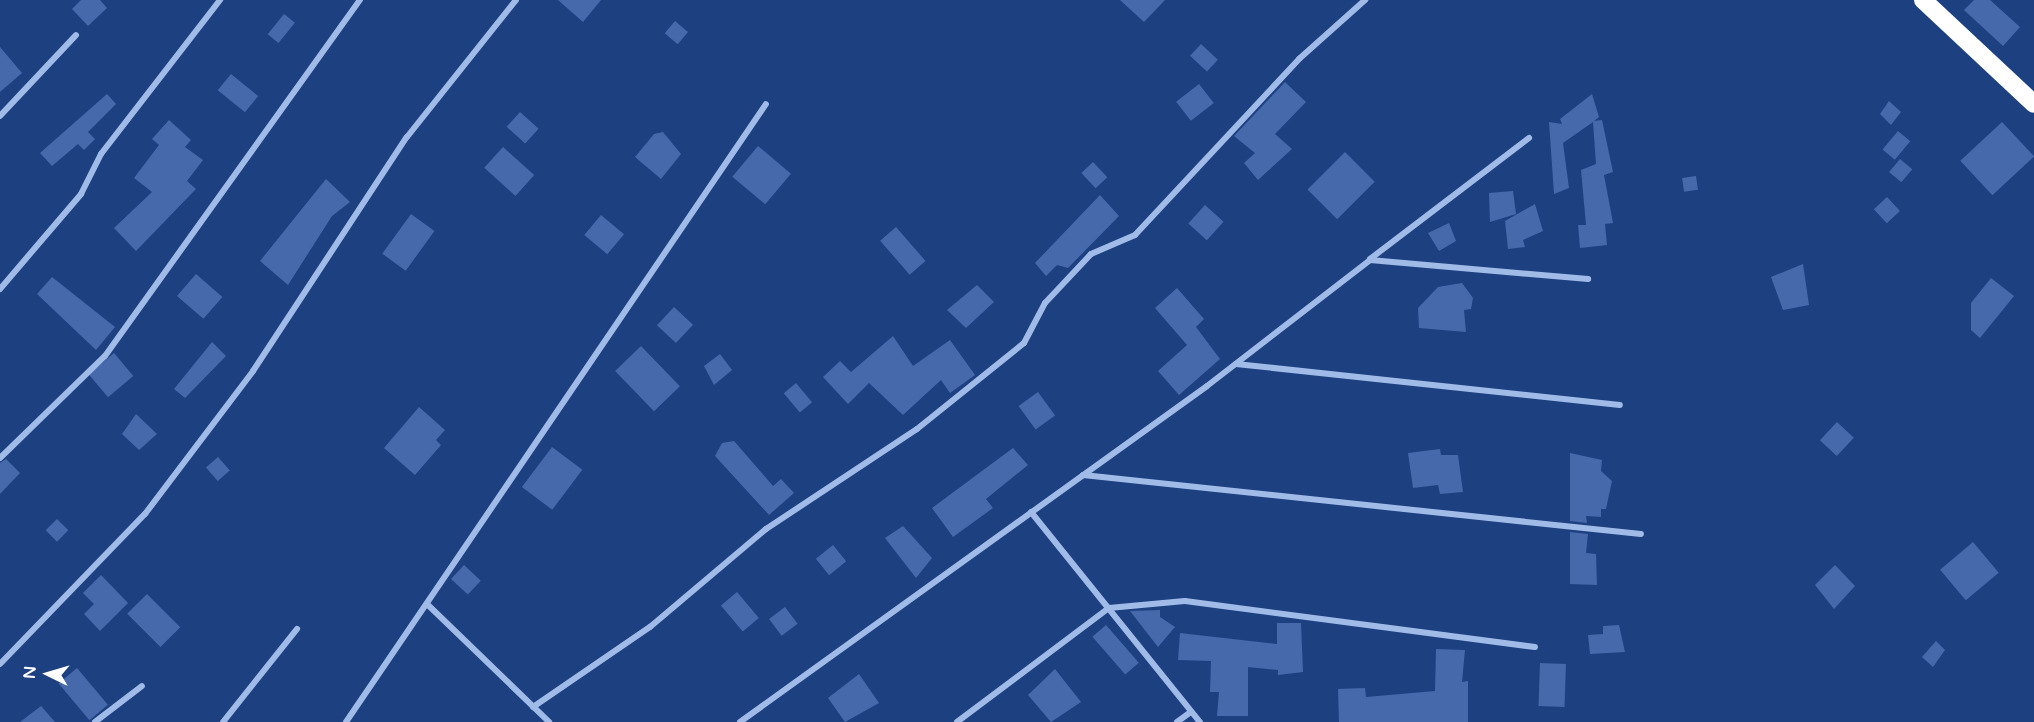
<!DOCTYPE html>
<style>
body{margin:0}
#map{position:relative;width:2034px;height:722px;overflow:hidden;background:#1d4081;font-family:"Varela Round",sans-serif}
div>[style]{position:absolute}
.building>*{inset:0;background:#4569ab;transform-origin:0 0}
.street>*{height:6px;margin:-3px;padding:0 3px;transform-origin:3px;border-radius:3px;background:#a1bbe9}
.highway>*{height:18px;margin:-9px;padding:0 9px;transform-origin:9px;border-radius:9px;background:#fff}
span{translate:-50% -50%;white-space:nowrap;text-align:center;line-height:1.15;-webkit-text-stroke:6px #1d4081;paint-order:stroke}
.north{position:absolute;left:18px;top:644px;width:60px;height:60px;-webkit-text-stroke:4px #1d4081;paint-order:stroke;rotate:275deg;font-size:16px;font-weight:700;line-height:24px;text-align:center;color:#fff}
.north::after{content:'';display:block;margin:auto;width:21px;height:27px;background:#fff;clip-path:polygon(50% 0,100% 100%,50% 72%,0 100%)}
</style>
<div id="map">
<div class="building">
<i style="clip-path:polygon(81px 0,100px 0,107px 8px,88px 26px,72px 9px)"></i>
<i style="clip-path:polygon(558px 0,601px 0,583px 22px)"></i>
<i style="clip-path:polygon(1120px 0,1165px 0,1144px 22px)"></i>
<i style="clip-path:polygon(1974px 0,1990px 0,2020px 27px,2003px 46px,1964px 10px)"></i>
<i style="left:284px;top:14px;width:14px;height:26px;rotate:39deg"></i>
<i style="left:675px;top:21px;width:17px;height:16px;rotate:40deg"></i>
<i style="left:1201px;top:44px;width:23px;height:16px;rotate:43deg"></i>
<i style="clip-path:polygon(0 47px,22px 73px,0 92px)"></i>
<i style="left:231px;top:74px;width:35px;height:21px;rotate:39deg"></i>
<i style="clip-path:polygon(1285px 82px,1306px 102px,1275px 134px,1292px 149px,1258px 180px,1244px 163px,1255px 153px,1234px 136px)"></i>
<i style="left:1199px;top:84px;width:24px;height:29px;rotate:52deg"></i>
<i style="clip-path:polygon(107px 94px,116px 104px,88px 132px,95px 139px,84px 150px,78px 144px,52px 166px,40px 153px)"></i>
<i style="clip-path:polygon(1592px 94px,1599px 117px,1594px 121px,1602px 120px,1613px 172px,1604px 175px,1613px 223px,1605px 224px,1607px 245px,1580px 248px,1578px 225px,1586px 225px,1581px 170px,1596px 164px,1593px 122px,1563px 143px,1569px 188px,1554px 194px,1549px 122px,1562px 124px,1560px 119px)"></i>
<i style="clip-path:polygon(1889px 101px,1901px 112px,1891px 125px,1880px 114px)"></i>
<i style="left:520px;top:112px;width:25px;height:20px;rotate:42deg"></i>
<i style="clip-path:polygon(169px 120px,191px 140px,185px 147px,203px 160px,187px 181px,196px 189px,136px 251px,114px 228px,152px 192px,134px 178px,159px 145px,152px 139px)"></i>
<i style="left:2002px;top:122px;width:47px;height:57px;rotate:47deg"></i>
<i style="left:1898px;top:131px;width:16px;height:24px;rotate:40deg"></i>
<i style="clip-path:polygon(663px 132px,681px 154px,661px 179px,635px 157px,654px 134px)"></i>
<i style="left:758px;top:146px;width:43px;height:40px;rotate:40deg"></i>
<i style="left:503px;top:147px;width:42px;height:28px;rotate:42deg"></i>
<i style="left:1345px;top:152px;width:42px;height:53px;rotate:45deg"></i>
<i style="left:1900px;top:159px;width:16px;height:17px;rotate:40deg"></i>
<i style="left:1093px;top:162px;width:21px;height:16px;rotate:47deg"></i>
<i style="left:1696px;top:176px;width:14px;height:14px;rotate:82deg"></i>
<i style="clip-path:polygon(326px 179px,350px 202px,332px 216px,288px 285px,260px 261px)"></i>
<i style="clip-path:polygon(1513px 191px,1516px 214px,1490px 222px,1489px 193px)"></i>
<i style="clip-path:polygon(1100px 195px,1119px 216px,1068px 268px,1057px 265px,1046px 276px,1035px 263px)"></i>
<i style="left:1887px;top:197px;width:19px;height:18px;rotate:47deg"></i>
<i style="clip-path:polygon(1535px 204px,1543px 231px,1523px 240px,1525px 247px,1508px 249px,1505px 221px)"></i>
<i style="left:1205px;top:205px;width:25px;height:25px;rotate:42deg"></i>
<i style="left:411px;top:214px;width:29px;height:49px;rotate:36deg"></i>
<i style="left:601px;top:215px;width:30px;height:26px;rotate:40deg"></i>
<i style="clip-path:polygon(1449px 223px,1456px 241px,1439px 251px,1428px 233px)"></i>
<i style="left:896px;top:227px;width:45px;height:21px;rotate:49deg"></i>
<i style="clip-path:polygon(1803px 264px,1809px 305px,1783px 310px,1771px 277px)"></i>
<i style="left:196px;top:274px;width:35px;height:29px;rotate:41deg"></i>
<i style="clip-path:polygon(52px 277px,115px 327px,96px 350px,37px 294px)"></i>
<i style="clip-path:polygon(1991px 278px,2014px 296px,1980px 338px,1971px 330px,1971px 303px)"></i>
<i style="clip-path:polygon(1462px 283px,1473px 298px,1471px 309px,1464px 310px,1466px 332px,1419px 328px,1418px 308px,1438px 287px)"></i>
<i style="clip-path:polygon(977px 285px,994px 302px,966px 328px,947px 310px)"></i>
<i style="clip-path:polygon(1177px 288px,1204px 319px,1196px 327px,1220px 359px,1179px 395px,1158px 371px,1187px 345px,1155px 308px)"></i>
<i style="left:674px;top:307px;width:26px;height:25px;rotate:43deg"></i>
<i style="clip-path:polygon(893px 336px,913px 366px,950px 340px,975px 375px,950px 393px,941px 380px,903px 415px,869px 383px,848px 404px,823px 377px,840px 361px,851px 372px)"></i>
<i style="clip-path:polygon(212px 342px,226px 356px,185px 398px,174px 389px)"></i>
<i style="left:641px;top:346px;width:56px;height:36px;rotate:46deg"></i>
<i style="left:114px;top:353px;width:30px;height:33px;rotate:50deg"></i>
<i style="clip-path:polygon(720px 354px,732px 370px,714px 385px,704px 366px)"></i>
<i style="left:796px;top:383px;width:25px;height:16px;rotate:50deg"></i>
<i style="left:1038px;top:392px;width:29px;height:24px;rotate:54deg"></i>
<i style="clip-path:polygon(419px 407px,445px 430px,436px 440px,441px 445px,415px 475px,384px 448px)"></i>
<i style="clip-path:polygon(136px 414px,157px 434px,139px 450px,122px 434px)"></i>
<i style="left:1837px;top:422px;width:23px;height:25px;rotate:43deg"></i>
<i style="clip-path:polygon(734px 441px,773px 486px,781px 479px,794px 493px,769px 515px,715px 456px,722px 443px)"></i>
<i style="left:552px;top:447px;width:38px;height:50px;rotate:37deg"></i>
<i style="clip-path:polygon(1013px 448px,1028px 465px,986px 499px,993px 508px,953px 537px,932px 508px)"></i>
<i style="clip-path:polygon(1440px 449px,1441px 455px,1458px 455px,1463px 492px,1440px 494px,1438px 485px,1413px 488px,1408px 453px)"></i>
<i style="clip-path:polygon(1570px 453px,1602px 460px,1601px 471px,1612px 481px,1606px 509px,1601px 509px,1601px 517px,1586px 516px,1587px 523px,1570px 521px)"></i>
<i style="left:218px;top:457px;width:18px;height:16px;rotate:49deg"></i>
<i style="clip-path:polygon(6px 459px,20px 473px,0 494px,0 463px)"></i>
<i style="left:57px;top:519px;width:16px;height:16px;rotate:45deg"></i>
<i style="clip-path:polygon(903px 526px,932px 558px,916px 578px,885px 538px)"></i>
<i style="clip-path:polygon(1570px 532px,1588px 534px,1586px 553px,1596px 554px,1597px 585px,1570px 584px)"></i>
<i style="left:1973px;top:542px;width:40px;height:43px;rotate:50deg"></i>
<i style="left:833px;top:545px;width:21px;height:22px;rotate:51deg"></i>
<i style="left:464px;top:565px;width:23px;height:19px;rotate:43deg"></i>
<i style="clip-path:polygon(1835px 565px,1855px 586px,1834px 609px,1815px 585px)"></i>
<i style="clip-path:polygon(101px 575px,128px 603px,100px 631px,84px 614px,94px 604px,83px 593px)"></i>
<i style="left:737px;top:592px;width:34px;height:21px;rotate:50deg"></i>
<i style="left:147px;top:594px;width:47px;height:28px;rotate:45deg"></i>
<i style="left:785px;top:607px;width:21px;height:20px;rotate:53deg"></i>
<i style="clip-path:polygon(1160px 610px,1160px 617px,1175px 627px,1158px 647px,1130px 611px)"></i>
<i style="clip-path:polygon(1277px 623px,1301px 623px,1303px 672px,1278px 675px,1278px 670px,1248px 667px,1248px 716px,1217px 716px,1219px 692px,1210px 692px,1211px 661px,1178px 660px,1180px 633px,1277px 644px)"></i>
<i style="left:1106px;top:625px;width:50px;height:18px;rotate:49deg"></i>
<i style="clip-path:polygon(1619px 625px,1625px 652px,1590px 654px,1588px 635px,1603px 634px,1603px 626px)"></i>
<i style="clip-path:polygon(1936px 641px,1945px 650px,1933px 667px,1922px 657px)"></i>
<i style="clip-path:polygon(1436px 649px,1465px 650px,1462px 682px,1468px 681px,1468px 722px,1339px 722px,1338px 689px,1365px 688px,1366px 697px,1435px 691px)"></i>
<i style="left:1540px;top:663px;width:26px;height:43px;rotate:2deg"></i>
<i style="left:77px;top:668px;width:48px;height:24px;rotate:50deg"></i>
<i style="clip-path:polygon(1055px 669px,1081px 702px,1051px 722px,1028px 695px)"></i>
<i style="clip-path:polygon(859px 674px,879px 703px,845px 722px,828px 698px)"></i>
<i style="clip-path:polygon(41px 706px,55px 722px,20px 722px)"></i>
</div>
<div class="street">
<i style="left:0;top:116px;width:111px;rotate:-46.8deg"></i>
<i style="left:1370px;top:259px;width:200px;rotate:-37.3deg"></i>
<i style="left:0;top:289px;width:125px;rotate:-49.5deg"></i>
<i style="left:81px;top:194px;width:45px;rotate:-63.4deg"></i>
<i style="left:101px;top:154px;width:195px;rotate:-52.3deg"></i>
<i style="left:1236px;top:364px;width:386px;rotate:6.1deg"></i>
<i style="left:0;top:458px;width:146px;rotate:-44.2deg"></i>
<i style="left:105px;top:356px;width:438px;rotate:-54.4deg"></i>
<i style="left:1083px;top:475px;width:561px;rotate:6.04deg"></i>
<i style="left:1031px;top:512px;width:270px;rotate:51.2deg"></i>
<i style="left:427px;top:604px;width:170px;rotate:44deg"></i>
<i style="left:0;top:664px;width:209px;rotate:-46deg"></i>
<i style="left:145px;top:514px;width:179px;rotate:-52.9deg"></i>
<i style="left:253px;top:371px;width:280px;rotate:-56.7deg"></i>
<i style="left:407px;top:137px;width:175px;rotate:-51.5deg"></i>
<i style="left:533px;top:707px;width:142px;rotate:-34.4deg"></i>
<i style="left:650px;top:627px;width:152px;rotate:-40.2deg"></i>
<i style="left:766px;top:529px;width:181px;rotate:-33.5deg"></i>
<i style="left:917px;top:429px;width:137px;rotate:-38.8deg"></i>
<i style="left:1024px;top:343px;width:45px;rotate:-62.3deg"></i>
<i style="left:1045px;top:303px;width:67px;rotate:-46.8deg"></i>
<i style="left:1091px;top:254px;width:48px;rotate:-23.4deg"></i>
<i style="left:1135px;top:235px;width:241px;rotate:-47deg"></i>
<i style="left:1299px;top:59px;width:89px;rotate:-41.8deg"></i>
<i style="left:95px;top:722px;width:59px;rotate:-37.5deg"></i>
<i style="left:223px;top:722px;width:119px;rotate:-51.5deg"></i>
<i style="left:346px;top:722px;width:747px;rotate:-55.8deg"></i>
<i style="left:740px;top:722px;width:575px;rotate:-35.73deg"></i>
<i style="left:1207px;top:386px;width:206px;rotate:-37.7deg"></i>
<i style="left:1370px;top:260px;width:219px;rotate:5deg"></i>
<i style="left:957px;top:722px;width:190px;rotate:-36.9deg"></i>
<i style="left:1109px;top:608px;width:76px;rotate:-5.3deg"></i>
<i style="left:1185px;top:601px;width:353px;rotate:7.5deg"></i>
<i style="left:1177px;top:722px;width:17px;rotate:-36deg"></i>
</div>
<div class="highway">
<i style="left:1923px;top:0;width:152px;rotate:43.1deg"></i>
</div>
<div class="north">N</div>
</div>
